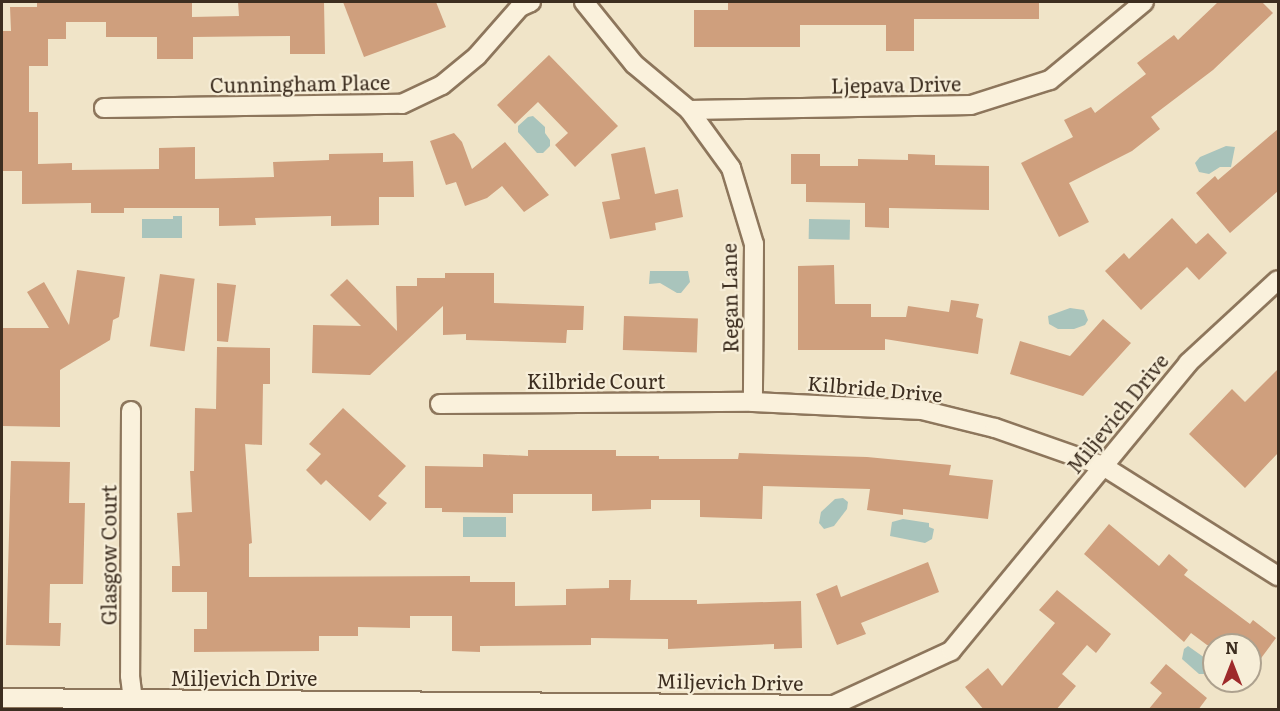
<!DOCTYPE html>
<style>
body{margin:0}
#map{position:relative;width:1280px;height:711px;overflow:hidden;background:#f0e4c8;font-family:Literata,serif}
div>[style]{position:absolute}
.water>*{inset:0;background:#a9c4bc;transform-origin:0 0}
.building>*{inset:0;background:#cf9f7d;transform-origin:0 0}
.roads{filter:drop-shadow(2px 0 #8d765c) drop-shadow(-2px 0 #8d765c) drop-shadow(0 2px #8d765c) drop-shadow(0 -2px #8d765c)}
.minor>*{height:18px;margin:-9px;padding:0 9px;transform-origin:9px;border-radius:9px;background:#faf1dc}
span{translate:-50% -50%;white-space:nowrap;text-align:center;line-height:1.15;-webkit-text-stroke:4.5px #f7eed8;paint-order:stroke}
.street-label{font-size:20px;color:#3d2e20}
.frame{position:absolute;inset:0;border:3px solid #3d2e20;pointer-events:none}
.north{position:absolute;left:1202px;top:633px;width:60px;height:60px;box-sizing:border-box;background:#f7eed8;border:2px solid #ada18e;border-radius:50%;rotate:0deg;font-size:16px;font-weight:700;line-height:24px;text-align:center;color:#3d2e20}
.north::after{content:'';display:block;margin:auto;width:21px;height:27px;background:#9e2a2b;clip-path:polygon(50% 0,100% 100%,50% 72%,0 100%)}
</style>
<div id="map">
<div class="water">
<i style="clip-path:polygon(533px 116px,545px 127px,545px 133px,550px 140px,550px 146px,543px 153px,537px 153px,518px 132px,518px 126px,528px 117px)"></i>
<i style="clip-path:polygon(1226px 146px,1235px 147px,1231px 167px,1220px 167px,1209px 174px,1199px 172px,1195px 163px,1200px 157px)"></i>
<i style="clip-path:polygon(173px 216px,182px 216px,182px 238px,142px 238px,142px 219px,173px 219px)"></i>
<i style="left:809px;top:219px;width:41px;height:20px;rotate:1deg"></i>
<i style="clip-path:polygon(650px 271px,688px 271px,690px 282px,681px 293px,677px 293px,660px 283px,649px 284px)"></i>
<i style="clip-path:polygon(1070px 308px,1084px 310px,1088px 320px,1085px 325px,1074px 329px,1058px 329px,1049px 324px,1048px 316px)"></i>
<i style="clip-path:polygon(843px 498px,848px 502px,847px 509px,834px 526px,824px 529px,819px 523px,821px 512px,835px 499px)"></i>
<i style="left:463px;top:517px;width:43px;height:20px"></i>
<i style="clip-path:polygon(903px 519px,929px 523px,929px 527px,934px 529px,932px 539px,925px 543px,890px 536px,892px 522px)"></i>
<i style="clip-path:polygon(1188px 646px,1212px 663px,1210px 674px,1199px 674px,1182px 659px,1184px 649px)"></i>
</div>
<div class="building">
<i style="clip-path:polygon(37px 2px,192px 2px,192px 17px,239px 16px,238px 2px,324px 2px,325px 54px,290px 54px,290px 36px,193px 37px,193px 59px,157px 59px,157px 37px,106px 37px,106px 22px,66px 22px,66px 39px,48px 39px,48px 66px,29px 66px,29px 112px,38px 112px,38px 164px,72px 163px,72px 170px,159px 169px,159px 148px,195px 147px,195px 179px,274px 177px,273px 162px,329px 160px,329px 154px,383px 153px,383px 162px,413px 161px,414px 197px,379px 197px,379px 225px,331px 226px,331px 216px,255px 218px,256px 225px,219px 226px,219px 208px,124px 208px,124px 213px,91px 213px,91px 203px,22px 204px,22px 171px,2px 171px,2px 31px,11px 31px,10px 7px,37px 7px)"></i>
<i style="clip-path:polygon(343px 2px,436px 2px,446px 27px,364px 57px)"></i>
<i style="clip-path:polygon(746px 2px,1039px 2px,1039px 19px,914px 19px,914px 51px,886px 51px,886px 25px,800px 25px,800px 47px,694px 47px,694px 10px,728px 10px,728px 3px)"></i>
<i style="clip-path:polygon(1218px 2px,1262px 2px,1273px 13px,1213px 70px,1151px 117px,1160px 129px,1132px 151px,1069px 183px,1089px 222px,1059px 237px,1021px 163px,1073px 137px,1064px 120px,1091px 107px,1095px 113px,1146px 74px,1137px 63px,1174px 35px,1178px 40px)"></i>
<i style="clip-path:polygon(549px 55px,618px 126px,575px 167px,555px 145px,568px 133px,538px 102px,515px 124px,497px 105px)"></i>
<i style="clip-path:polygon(1278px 129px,1278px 191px,1230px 233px,1196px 193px,1215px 176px,1218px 180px)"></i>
<i style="clip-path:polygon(454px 133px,462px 142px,472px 169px,505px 142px,549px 195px,524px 212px,502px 186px,487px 198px,465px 206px,456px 182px,446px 185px,430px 141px)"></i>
<i style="clip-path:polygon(645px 147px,655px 194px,678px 189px,683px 217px,655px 223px,656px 230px,610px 239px,602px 202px,620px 199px,611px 154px)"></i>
<i style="clip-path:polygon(791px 154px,820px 154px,820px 166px,858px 166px,858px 159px,908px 160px,908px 154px,935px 155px,935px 165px,989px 166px,989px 210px,889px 208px,889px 228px,865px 227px,865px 203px,806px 202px,806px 184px,791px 184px)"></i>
<i style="clip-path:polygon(1172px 218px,1196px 244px,1208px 233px,1227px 253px,1199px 280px,1187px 267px,1141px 310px,1105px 271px,1124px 253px,1129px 259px)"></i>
<i style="clip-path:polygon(834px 265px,835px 304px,871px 304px,871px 317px,906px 317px,908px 306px,949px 312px,951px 300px,979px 304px,976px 317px,983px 319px,978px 354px,885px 339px,885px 350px,798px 350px,798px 266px)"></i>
<i style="clip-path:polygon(77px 270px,125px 277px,119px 317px,113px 320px,110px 340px,60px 370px,60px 427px,2px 426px,2px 328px,49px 328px,27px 292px,44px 282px,69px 325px)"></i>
<i style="clip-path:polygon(445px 273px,494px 273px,494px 303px,584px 306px,583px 330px,567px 330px,566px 343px,466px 340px,466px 334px,443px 335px,443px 306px,370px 375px,312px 373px,313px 325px,361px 326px,330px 295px,347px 279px,397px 331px,396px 286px,417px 286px,417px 278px,445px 278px)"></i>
<i style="left:160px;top:274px;width:35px;height:73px;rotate:8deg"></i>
<i style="clip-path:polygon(217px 283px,236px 285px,228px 342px,217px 341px)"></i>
<i style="left:624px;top:316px;width:74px;height:34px;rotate:2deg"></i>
<i style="clip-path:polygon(1103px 319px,1131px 343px,1083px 396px,1010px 374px,1020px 341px,1070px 356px)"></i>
<i style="clip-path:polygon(217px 347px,270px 348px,270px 384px,263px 384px,262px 445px,245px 444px,252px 543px,249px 544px,249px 577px,470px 576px,470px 582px,515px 582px,515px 606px,566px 605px,566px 589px,609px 588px,609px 580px,631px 580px,630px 600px,697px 600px,697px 604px,801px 601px,802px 648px,774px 649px,774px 644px,668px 649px,668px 639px,591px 638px,591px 645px,480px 646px,480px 652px,452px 651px,452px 616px,410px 616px,410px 628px,358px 627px,358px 636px,319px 636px,319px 651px,194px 652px,194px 629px,207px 629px,207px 592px,172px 592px,172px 566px,180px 566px,177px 513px,192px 512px,190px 471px,194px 471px,195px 408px,216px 409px)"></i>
<i style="clip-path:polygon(1278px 369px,1278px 453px,1245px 488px,1189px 434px,1232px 389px,1245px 402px)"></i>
<i style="clip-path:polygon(343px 408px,406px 466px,378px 496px,387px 503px,370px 521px,326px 480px,321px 485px,306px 470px,321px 454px,309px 444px)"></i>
<i style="clip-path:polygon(528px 450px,616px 450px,616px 456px,659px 456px,659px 459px,738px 459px,739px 453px,867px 457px,951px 465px,949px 475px,993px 480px,988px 519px,903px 509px,903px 515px,867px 510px,870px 489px,763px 486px,762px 519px,700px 517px,700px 500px,651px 500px,651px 509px,592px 511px,592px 494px,513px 494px,513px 513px,442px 512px,442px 508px,425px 508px,425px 466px,483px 467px,483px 454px,528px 456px)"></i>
<i style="clip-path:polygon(11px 461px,70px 462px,69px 503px,85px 503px,83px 584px,50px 584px,49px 623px,61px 623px,60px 646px,6px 645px)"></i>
<i style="clip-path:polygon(1109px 524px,1159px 566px,1169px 554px,1188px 570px,1184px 575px,1250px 624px,1253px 620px,1276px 638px,1250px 673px,1250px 645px,1207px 645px,1191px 633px,1184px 642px,1084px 554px)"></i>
<i style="clip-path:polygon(928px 562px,939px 592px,861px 623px,866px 634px,837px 645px,816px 594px,837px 585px,841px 597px)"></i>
<i style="clip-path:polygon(1057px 590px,1111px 634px,1096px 653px,1087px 645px,1062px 674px,1076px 686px,1056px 710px,984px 710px,965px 687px,988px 668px,1002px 686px,1055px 623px,1039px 610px)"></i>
<i style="clip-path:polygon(1166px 664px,1207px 698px,1198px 710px,1148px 710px,1162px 693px,1150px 683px)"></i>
</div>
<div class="roads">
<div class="minor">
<i style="left:584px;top:2px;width:80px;rotate:51.1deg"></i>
<i style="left:634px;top:64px;width:72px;rotate:39.9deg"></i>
<i style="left:689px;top:110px;width:72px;rotate:54.1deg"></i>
<i style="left:731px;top:168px;width:79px;rotate:73.2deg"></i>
<i style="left:754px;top:244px;width:158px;rotate:90.4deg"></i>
<i style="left:104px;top:108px;width:298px;rotate:-0.8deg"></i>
<i style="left:402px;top:104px;width:44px;rotate:-25.4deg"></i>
<i style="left:442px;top:85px;width:45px;rotate:-39.6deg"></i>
<i style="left:477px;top:56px;width:65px;rotate:-48.7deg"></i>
<i style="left:520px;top:7px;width:12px;rotate:-24deg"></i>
<i style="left:689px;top:110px;width:282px;rotate:-1deg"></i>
<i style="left:971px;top:105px;width:83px;rotate:-17.6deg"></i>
<i style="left:1050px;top:80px;width:122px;rotate:-39.7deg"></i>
<i style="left:440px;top:404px;width:313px;rotate:-0.4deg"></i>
<i style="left:753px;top:402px;width:169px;rotate:2.7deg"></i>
<i style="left:922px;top:410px;width:75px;rotate:13.9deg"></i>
<i style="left:995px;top:428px;width:114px;rotate:19.4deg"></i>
<i style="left:1103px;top:466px;width:207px;rotate:32.2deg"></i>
<i style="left:131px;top:411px;width:265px;rotate:90.2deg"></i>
<i style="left:130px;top:676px;width:33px;rotate:83deg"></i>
<i style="left:2px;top:698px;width:832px;rotate:0.48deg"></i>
<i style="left:834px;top:705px;width:129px;rotate:-24.8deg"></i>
<i style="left:951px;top:651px;width:373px;rotate:-50.5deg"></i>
<i style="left:1188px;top:363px;width:122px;rotate:-42.7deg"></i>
</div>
</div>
<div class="street-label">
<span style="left:300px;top:83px;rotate:-1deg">Cunningham Place</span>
<span style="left:896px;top:84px;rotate:-1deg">Ljepava Drive</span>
<span style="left:729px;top:298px;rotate:-91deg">Regan Lane</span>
<span style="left:596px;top:380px">Kilbride Court</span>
<span style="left:875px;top:388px;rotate:5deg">Kilbride Drive</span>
<span style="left:1117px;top:413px;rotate:-51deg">Miljevich Drive</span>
<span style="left:108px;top:555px;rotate:-90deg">Glasgow Court</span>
<span style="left:244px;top:677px">Miljevich Drive</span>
<span style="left:730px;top:681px;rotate:1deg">Miljevich Drive</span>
</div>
<div class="frame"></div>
<div class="north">N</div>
</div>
